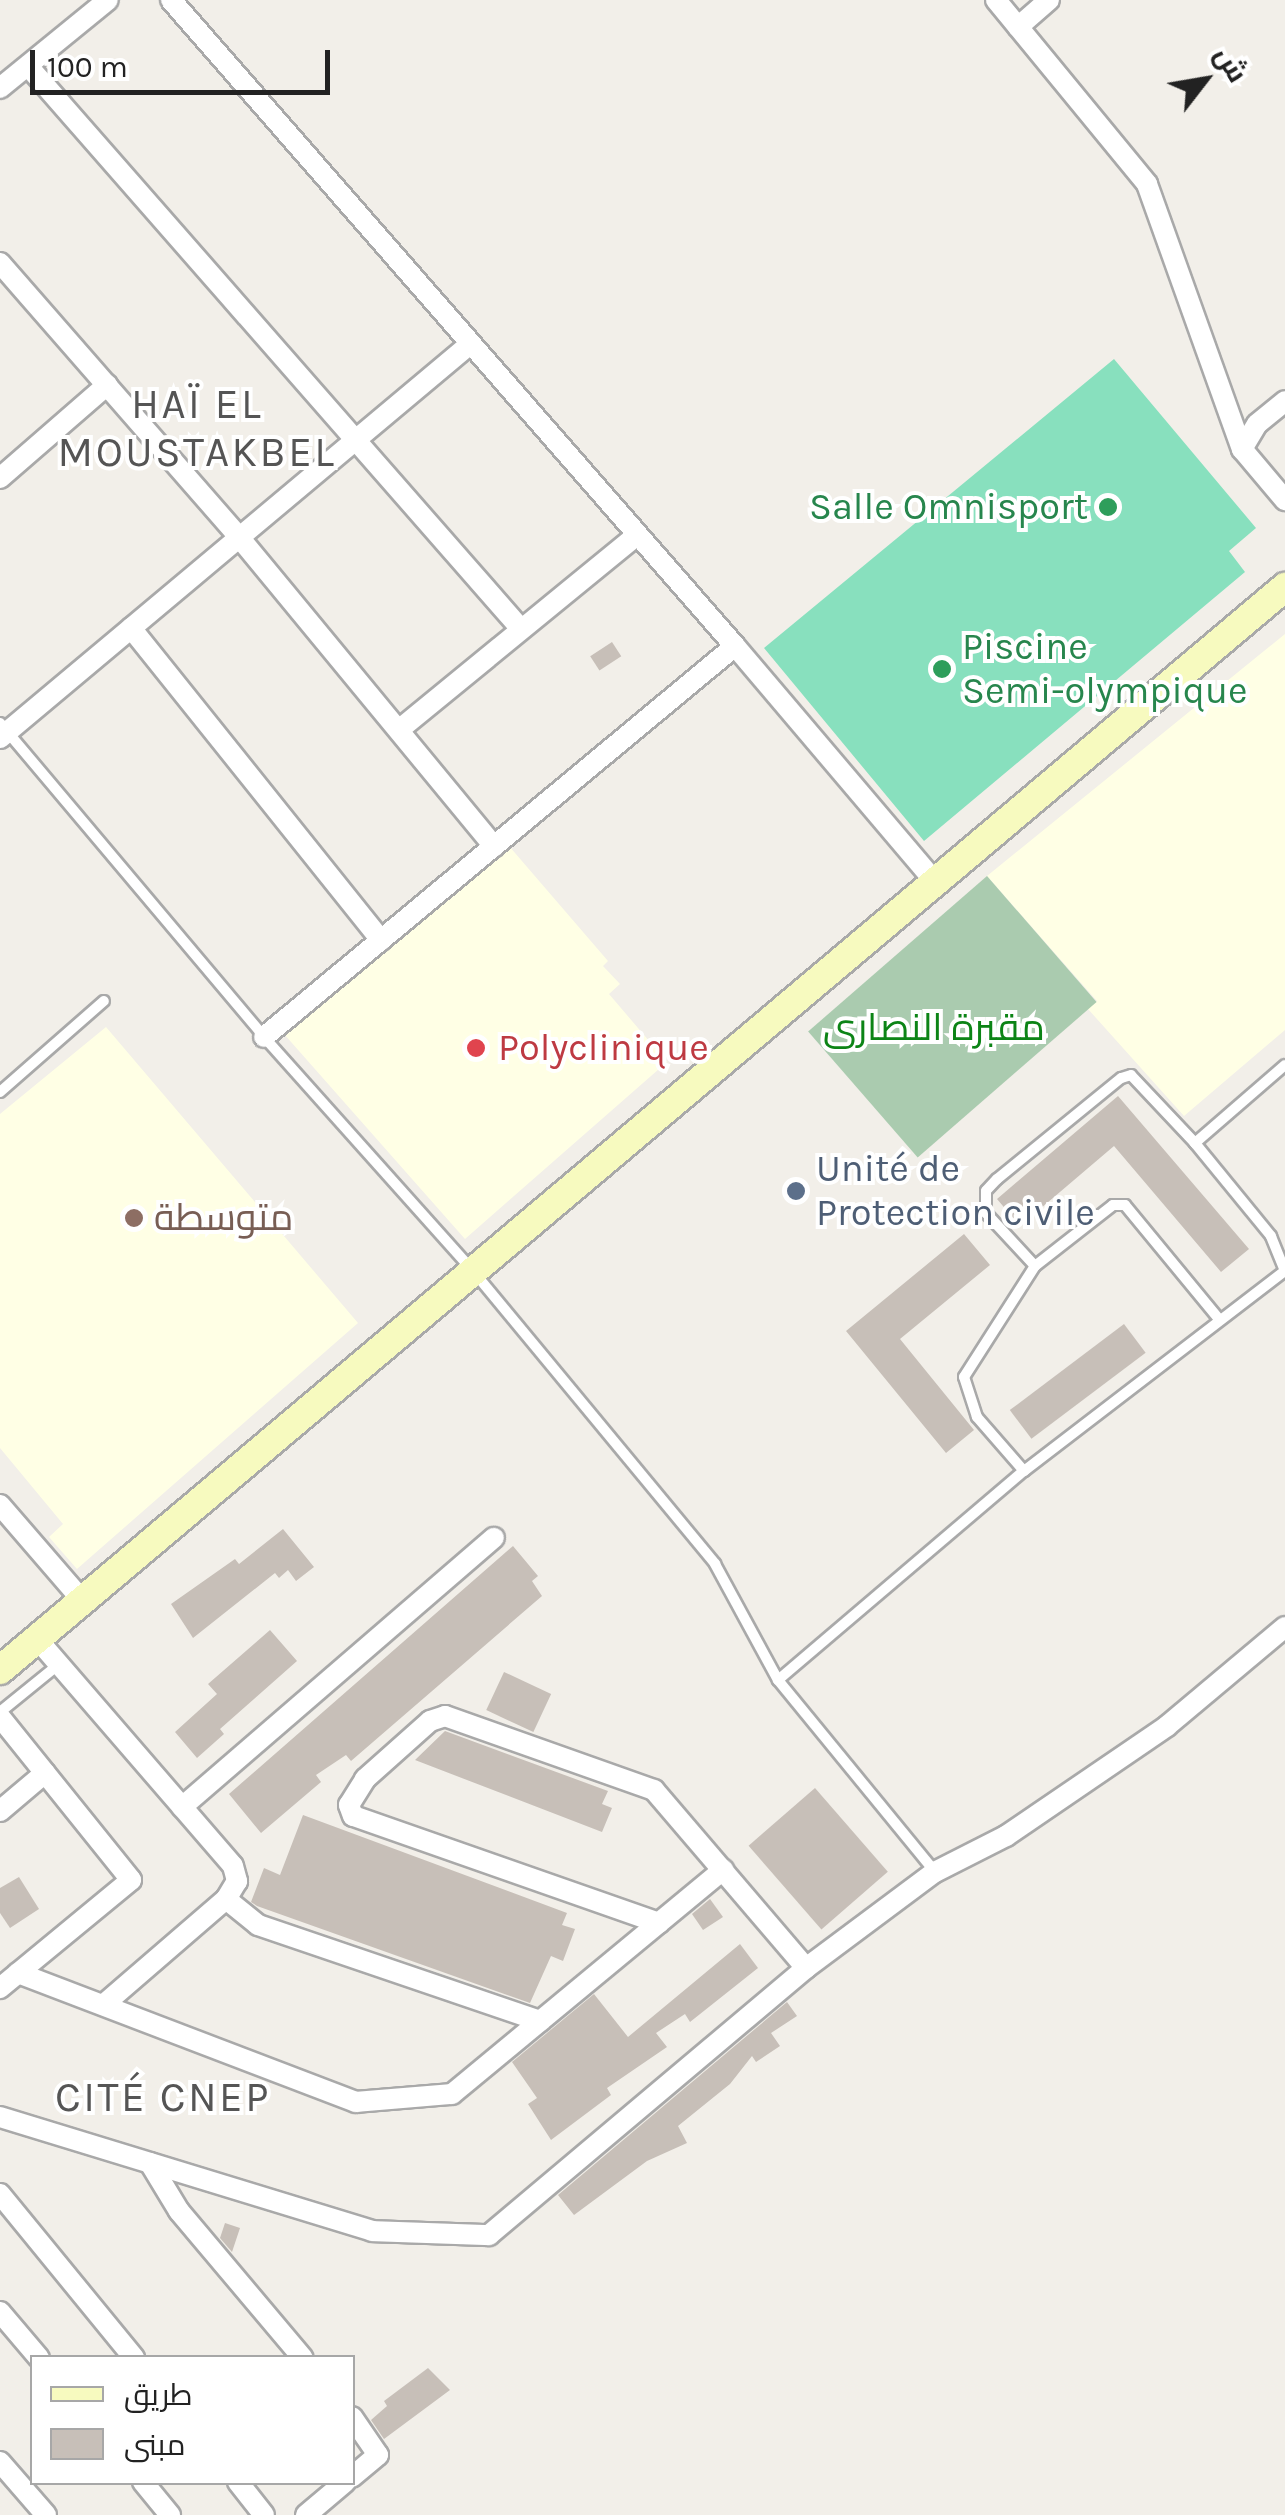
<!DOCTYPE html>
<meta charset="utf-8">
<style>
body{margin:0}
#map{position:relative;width:1285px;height:2515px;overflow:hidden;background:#f2efe9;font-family:Karla,Cairo,sans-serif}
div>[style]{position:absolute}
.education>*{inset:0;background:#ffffe5}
.cemetery>*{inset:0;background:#aacbaf;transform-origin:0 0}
.pitch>*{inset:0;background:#88e0be}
.building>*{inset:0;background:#c7bfb8;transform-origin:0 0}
.roads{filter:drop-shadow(2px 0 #a9a9a9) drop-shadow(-2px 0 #a9a9a9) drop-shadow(0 2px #a9a9a9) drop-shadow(0 -2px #a9a9a9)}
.lane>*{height:10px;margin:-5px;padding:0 5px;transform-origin:5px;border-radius:5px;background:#fff}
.street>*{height:20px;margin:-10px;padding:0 10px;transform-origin:10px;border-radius:10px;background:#fff}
.secondary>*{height:28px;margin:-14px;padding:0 14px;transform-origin:14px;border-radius:14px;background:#f7fabf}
.dots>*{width:28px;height:28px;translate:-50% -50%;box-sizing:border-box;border:5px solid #fff;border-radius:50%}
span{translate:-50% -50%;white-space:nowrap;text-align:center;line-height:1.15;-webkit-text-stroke:8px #fff;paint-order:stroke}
.leisure-label{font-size:38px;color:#27864d}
.right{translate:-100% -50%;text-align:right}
.left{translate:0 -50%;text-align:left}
.park-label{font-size:38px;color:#0c8416}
.health-label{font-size:38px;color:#be3a42}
.service-label{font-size:38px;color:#4e5e75}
.education-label{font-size:38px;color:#785e54}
.quarter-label{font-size:42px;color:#555;letter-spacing:2.5px}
.legend{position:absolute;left:30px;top:2355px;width:325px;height:130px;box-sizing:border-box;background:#fff;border:2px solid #a7a7a7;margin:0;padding:12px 18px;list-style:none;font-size:30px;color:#222}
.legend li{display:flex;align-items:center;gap:20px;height:50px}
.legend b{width:50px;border:2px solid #a7a7a7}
.north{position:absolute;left:1155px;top:30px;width:100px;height:100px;-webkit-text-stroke:8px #fff;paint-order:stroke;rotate:59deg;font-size:28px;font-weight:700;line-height:40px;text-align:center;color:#222}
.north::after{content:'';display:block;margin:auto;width:35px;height:45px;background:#222;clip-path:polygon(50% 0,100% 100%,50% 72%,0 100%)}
.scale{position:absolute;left:30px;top:50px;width:300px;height:45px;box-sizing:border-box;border:5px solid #222;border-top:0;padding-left:12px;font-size:30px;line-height:35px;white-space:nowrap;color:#222;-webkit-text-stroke:8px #fff;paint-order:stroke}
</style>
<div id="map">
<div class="education">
<i style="clip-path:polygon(1285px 634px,1285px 1030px,1184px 1116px,1088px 1009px,1097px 1001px,987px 876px)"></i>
<i style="clip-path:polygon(509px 846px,608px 961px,603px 966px,620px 984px,609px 994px,667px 1062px,465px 1239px,284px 1034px)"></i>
<i style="clip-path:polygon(106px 1027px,358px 1323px,77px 1569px,49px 1537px,63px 1524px,0 1448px,0 1114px)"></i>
</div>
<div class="cemetery">
<i style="left:987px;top:876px;width:167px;height:237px;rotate:49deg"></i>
</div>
<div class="pitch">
<i style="clip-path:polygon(1114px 359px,1256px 528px,1229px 551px,1245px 572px,924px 841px,764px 648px)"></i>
</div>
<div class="building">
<i style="left:612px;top:642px;width:17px;height:26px;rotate:57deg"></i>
<i style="clip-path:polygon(1118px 1096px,1249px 1249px,1221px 1272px,1114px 1146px,1020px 1226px,997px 1199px)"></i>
<i style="clip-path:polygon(964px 1234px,990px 1265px,900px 1339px,974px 1430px,946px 1453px,846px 1331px)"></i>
<i style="left:1124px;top:1324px;width:36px;height:143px;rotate:53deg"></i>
<i style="clip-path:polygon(283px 1529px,314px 1567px,296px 1581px,288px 1570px,279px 1578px,275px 1573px,193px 1638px,171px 1604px,235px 1559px,239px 1564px)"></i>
<i style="clip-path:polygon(513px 1546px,538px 1576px,532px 1581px,542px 1596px,351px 1761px,346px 1755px,316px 1775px,321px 1782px,261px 1833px,229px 1794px)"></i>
<i style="clip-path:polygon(270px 1630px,297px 1661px,220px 1729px,224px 1734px,197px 1758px,175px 1732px,217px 1694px,208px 1684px)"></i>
<i style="left:504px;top:1672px;width:52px;height:42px;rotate:25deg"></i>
<i style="clip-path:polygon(445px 1731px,608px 1791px,602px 1804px,612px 1808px,602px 1832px,415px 1760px)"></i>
<i style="left:815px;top:1788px;width:111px;height:88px;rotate:49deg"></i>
<i style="clip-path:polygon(303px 1815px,567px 1913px,562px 1925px,575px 1929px,563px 1961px,551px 1956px,530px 2003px,257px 1906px,251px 1902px,264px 1868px,280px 1875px)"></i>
<i style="clip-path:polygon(19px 1877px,39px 1909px,10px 1928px,0 1913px,0 1888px)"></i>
<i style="clip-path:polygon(710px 1899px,723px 1917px,703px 1930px,692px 1914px)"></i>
<i style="clip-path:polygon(740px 1944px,758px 1968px,690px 2022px,685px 2014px,656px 2033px,667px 2047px,607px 2088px,611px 2095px,551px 2140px,528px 2104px,537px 2098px,512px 2062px,594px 1994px,628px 2037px)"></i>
<i style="clip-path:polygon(787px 2002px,797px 2016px,771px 2033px,780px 2046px,756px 2062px,752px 2056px,730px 2084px,678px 2126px,687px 2143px,647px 2161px,574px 2215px,558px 2195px)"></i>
<i style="clip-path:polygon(225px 2223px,240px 2228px,232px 2252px,220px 2238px)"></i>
<i style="clip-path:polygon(428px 2368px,450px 2390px,384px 2439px,371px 2420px,387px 2406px,384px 2401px)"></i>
</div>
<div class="roads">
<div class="lane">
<i style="left:0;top:723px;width:410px;rotate:49.9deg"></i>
<i style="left:264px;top:1037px;width:314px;rotate:48.2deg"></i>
<i style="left:473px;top:1271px;width:380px;rotate:50.4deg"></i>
<i style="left:715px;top:1564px;width:132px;rotate:61.5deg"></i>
<i style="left:778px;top:1680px;width:248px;rotate:50.7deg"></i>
<i style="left:0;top:1092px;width:138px;rotate:-41.2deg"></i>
<i style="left:1195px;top:1143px;width:119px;rotate:-40.9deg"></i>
<i style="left:1024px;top:1471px;width:72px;rotate:-131deg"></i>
<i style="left:977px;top:1417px;width:42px;rotate:-108deg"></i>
<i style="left:964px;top:1377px;width:132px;rotate:-57.4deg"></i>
<i style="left:778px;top:1680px;width:323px;rotate:-40.4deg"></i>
<i style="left:1024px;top:1471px;width:329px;rotate:-37.5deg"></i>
<i style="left:1285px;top:1271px;width:38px;rotate:-112deg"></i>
<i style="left:1271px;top:1236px;width:120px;rotate:-129.3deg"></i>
<i style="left:1195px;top:1143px;width:93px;rotate:-133.3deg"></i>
<i style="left:1131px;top:1075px;width:10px;rotate:163deg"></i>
<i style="left:1121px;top:1078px;width:160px;rotate:140.8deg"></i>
<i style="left:997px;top:1179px;width:16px;rotate:133deg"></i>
<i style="left:986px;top:1191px;width:22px;rotate:90deg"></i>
<i style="left:986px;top:1213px;width:72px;rotate:47.2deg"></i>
<i style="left:1035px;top:1266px;width:99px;rotate:-38deg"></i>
<i style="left:1113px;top:1205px;width:12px"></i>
<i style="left:1125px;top:1205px;width:148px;rotate:50.5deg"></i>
<i style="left:0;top:1712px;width:76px;rotate:-39.1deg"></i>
</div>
<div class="street">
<i style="left:171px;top:0;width:858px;rotate:48.88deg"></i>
<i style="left:735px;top:646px;width:612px;rotate:140.3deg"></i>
<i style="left:996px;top:0;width:238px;rotate:50.6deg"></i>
<i style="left:1147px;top:184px;width:282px;rotate:70.3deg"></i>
<i style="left:1242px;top:449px;width:67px;rotate:49.9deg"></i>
<i style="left:1018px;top:27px;width:41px;rotate:-41.1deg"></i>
<i style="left:28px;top:66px;width:748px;rotate:48.79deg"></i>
<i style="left:0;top:88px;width:139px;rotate:-39.2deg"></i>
<i style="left:0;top:263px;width:364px;rotate:48.9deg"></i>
<i style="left:239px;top:537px;width:401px;rotate:50.5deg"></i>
<i style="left:1242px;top:449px;width:29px;rotate:-59deg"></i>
<i style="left:1257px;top:424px;width:36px;rotate:-39deg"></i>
<i style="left:0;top:478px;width:142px;rotate:-41deg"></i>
<i style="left:131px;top:628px;width:400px;rotate:51.3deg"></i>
<i style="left:735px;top:646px;width:311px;rotate:49.7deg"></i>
<i style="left:400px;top:729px;width:306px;rotate:-39.3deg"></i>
<i style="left:0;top:738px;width:612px;rotate:-39.96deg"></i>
<i style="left:0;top:1505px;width:127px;rotate:49.2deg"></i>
<i style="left:38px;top:1640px;width:298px;rotate:49.2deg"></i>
<i style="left:233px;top:1866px;width:16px;rotate:75deg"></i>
<i style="left:237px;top:1881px;width:21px;rotate:121deg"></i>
<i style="left:226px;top:1899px;width:162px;rotate:139.2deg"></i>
<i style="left:0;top:1717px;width:209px;rotate:51.2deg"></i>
<i style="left:131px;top:1880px;width:170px;rotate:140.5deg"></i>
<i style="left:182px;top:1807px;width:412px;rotate:-40.8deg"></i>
<i style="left:0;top:1811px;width:59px;rotate:-40.2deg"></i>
<i style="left:226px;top:1899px;width:41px;rotate:39.1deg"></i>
<i style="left:258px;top:1925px;width:298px;rotate:18.8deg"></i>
<i style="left:659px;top:1923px;width:324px;rotate:-160.7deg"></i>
<i style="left:353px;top:1816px;width:12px;rotate:-110deg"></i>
<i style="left:349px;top:1805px;width:31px;rotate:-58deg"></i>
<i style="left:365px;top:1779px;width:87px;rotate:-41.7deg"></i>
<i style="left:430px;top:1721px;width:16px;rotate:-18deg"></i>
<i style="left:445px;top:1716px;width:222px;rotate:19.5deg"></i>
<i style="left:654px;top:1790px;width:234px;rotate:49.5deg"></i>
<i style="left:18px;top:1973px;width:362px;rotate:20.9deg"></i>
<i style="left:356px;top:2102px;width:96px;rotate:-4.8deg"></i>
<i style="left:452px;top:2094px;width:352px;rotate:-39.6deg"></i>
<i style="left:0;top:2117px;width:389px;rotate:17deg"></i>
<i style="left:372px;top:2231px;width:117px;rotate:2deg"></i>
<i style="left:489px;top:2235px;width:414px;rotate:-40.1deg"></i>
<i style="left:806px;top:1968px;width:161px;rotate:-36.7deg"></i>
<i style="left:935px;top:1872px;width:80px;rotate:-26.9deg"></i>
<i style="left:1006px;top:1836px;width:195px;rotate:-34.3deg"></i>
<i style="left:1167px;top:1726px;width:154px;rotate:-40deg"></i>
<i style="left:150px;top:2163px;width:56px;rotate:58.9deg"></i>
<i style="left:179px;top:2211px;width:192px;rotate:49.9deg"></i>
<i style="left:0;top:2194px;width:212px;rotate:50.7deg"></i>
<i style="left:0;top:2312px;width:60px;rotate:49.7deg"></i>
<i style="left:352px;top:2417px;width:46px;rotate:55.6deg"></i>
<i style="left:378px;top:2455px;width:34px;rotate:140deg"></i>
<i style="left:0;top:2462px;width:70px;rotate:49deg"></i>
<i style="left:143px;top:2482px;width:43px;rotate:50.7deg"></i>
<i style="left:238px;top:2482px;width:42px;rotate:51.8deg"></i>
<i style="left:306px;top:2515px;width:51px;rotate:-40.2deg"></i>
</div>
<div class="secondary">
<i style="left:0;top:1670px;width:1681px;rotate:-40.12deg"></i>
</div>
</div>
<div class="dots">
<i style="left:1108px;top:507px;background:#2e9e5b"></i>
<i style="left:942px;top:669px;background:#2e9e5b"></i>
<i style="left:476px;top:1048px;background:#e0444e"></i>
<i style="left:796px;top:1191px;background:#5c6f8a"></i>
<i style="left:134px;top:1218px;background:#8d6e63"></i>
</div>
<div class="leisure-label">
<span class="right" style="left:1088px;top:507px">Salle Omnisport</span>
<span class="left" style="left:962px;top:669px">Piscine<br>Semi-olympique</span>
</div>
<div class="park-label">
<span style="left:934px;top:1028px">مقبرة النصارى</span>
</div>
<div class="health-label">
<span class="left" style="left:498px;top:1048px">Polyclinique</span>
</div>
<div class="service-label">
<span class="left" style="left:816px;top:1191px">Unité de<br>Protection civile</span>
</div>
<div class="education-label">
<span class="left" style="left:154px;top:1218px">متوسطة</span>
</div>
<div class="quarter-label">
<span style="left:197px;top:428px">HAÏ EL<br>MOUSTAKBEL</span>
<span style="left:163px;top:2097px">CITÉ CNEP</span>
</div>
<ul class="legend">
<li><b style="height:12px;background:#f7fabf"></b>طريق</li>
<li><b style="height:28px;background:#c7bfb8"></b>مبنى</li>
</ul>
<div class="north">ش</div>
<div class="scale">100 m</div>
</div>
